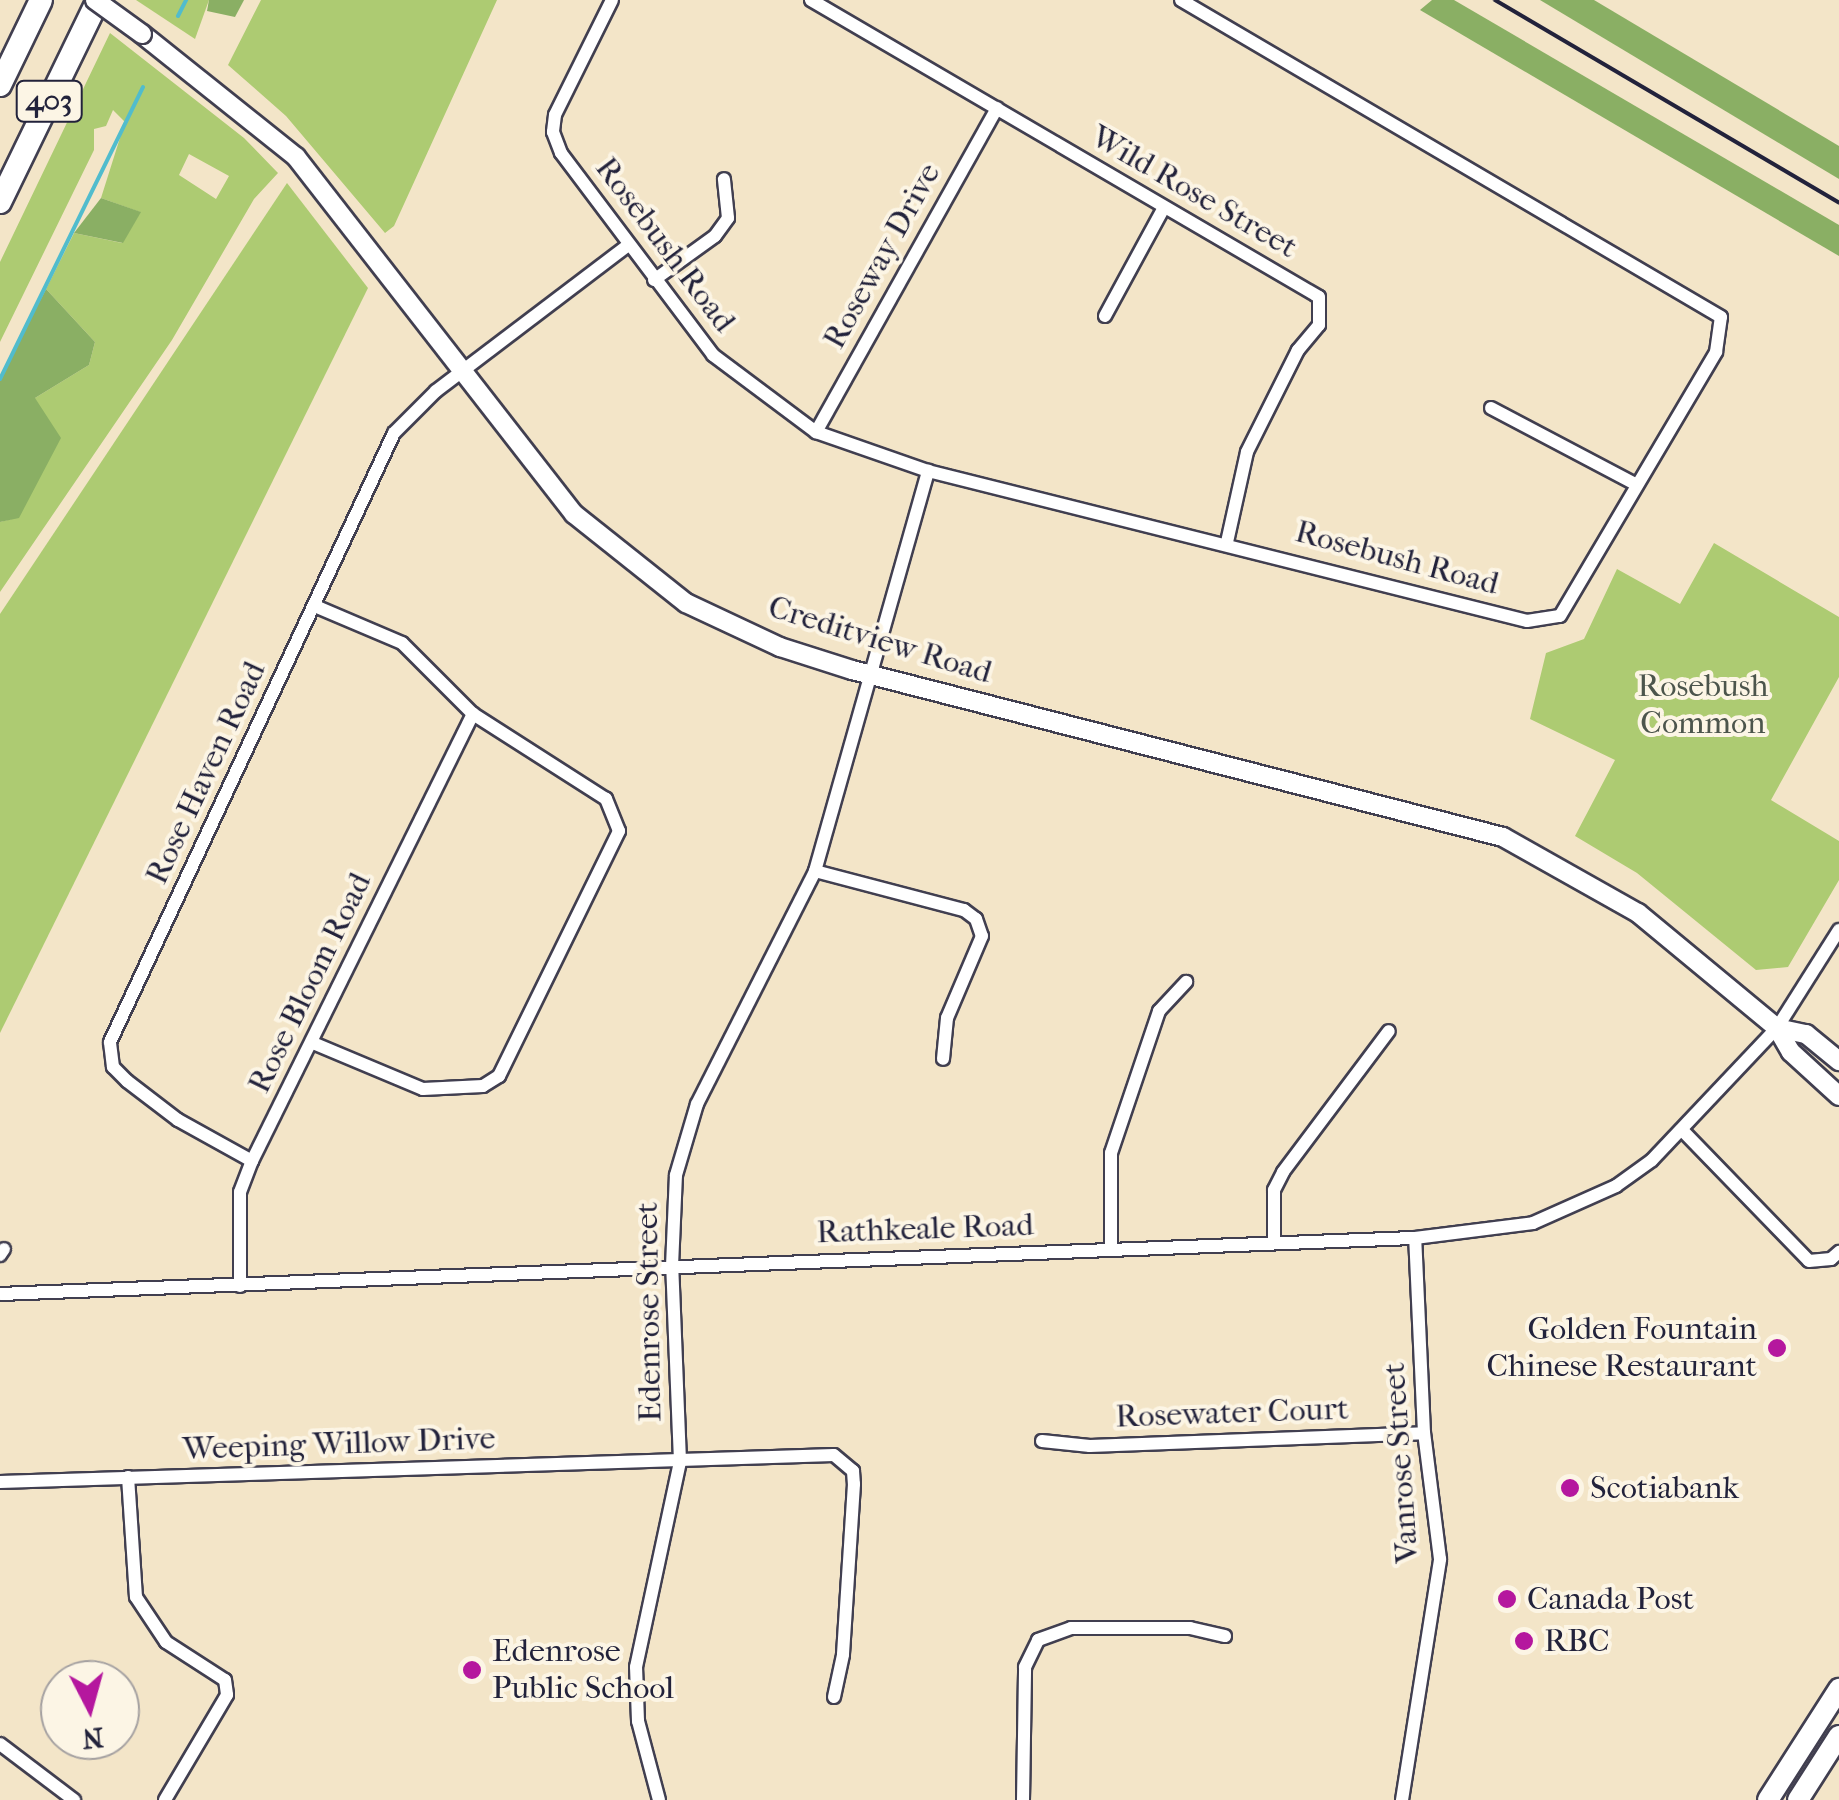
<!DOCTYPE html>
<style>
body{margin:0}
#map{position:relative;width:1839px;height:1800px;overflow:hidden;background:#f3e5c8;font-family:"IM FELL French Canon",serif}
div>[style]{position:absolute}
.green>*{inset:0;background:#adcb72}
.forest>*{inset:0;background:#8aaf64}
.stream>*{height:4px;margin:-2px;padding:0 2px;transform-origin:2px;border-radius:2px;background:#51bccd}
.roads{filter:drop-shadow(2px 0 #413f50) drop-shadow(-2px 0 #413f50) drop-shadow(0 2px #413f50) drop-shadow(0 -2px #413f50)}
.minor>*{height:12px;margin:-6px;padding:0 6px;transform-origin:6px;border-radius:6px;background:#fff}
.secondary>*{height:18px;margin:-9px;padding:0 9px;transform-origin:9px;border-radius:9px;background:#fff}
.primary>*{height:20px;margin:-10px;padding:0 10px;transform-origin:10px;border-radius:10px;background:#fff}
.motorway>*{height:22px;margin:-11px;padding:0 11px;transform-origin:11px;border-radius:11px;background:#fff}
.rail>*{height:4px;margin:-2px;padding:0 2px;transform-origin:2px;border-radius:2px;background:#22223b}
.bridges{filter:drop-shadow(2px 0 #413f50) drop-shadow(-2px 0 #413f50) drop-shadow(0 2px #413f50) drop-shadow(0 -2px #413f50)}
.secondary-bridge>*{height:18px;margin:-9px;padding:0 9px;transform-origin:9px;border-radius:9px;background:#fff}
.dots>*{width:28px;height:28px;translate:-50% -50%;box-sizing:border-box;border:5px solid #fcf5e5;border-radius:50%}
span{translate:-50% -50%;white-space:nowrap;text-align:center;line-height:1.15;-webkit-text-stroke:8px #fcf5e5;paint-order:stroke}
.shield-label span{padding:2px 8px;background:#fcf5e5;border:2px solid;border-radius:8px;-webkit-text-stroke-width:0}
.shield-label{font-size:30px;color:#22223b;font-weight:700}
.street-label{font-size:32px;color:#22223b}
.park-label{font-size:32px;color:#4c554c}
.poi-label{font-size:32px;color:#22223b}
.right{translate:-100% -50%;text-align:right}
.left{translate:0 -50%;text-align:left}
.north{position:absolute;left:40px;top:1660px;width:100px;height:100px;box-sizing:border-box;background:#fcf5e5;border:2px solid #a5a1a1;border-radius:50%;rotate:174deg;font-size:28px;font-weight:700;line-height:40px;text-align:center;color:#22223b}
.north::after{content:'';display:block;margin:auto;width:35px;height:45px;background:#b5179e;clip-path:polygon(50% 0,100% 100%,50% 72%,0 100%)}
</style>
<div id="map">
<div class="green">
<i style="clip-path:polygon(136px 0,209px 0,195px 39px)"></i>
<i style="clip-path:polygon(261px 0,497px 0,394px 226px,385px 233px,286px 116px,228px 65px)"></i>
<i style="clip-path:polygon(evenodd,110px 33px,244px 138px,278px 173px,254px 199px,172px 340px,0 592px,0 522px,19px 517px,35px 398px,89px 365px,95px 342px,46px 289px,74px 233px,122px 243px,140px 212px,101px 198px,125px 122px,113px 110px,106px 126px,94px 129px,94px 150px,0 342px,0 262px,110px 33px,189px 154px,229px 176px,216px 199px,179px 175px,189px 154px)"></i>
<i style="clip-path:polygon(287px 183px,368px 288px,0 1033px,0 614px)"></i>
<i style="clip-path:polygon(1714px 543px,1839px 617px,1839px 677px,1771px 800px,1839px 841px,1839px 880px,1788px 967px,1756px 970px,1637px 873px,1575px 836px,1615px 760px,1530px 719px,1546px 653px,1584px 639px,1617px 569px,1680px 604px)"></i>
</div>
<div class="forest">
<i style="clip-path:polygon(209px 0,244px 0,235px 17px,207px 11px)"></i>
<i style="clip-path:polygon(1432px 0,1454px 0,1839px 225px,1839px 256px,1420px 10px)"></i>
<i style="clip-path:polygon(1540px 0,1594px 0,1839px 146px,1839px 179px)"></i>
<i style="clip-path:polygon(101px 198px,141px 212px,123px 243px,74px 233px)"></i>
<i style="clip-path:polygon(46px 289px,95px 342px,89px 365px,35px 398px,61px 438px,19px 518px,0 522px,0 378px)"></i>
</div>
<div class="stream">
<i style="left:178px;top:16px;width:18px;rotate:-63deg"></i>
<i style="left:0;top:379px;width:325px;rotate:-63.9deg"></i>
</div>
<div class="roads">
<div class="minor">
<i style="left:612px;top:0;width:128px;rotate:116.4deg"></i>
<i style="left:555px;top:115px;width:17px;rotate:97deg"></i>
<i style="left:553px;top:132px;width:22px;rotate:69deg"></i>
<i style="left:561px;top:153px;width:253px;rotate:53deg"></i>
<i style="left:713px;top:355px;width:129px;rotate:36.8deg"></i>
<i style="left:816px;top:432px;width:119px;rotate:19.2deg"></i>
<i style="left:928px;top:471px;width:617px;rotate:14.06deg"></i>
<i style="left:1527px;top:621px;width:33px;rotate:-9deg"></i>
<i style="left:1560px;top:616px;width:307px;rotate:-59.4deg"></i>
<i style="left:1716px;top:352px;width:35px;rotate:-82deg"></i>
<i style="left:1721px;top:317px;width:626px;rotate:-149.59deg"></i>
<i style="left:811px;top:0;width:588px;rotate:30.31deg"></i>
<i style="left:1319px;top:297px;width:28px;rotate:90deg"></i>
<i style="left:1319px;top:325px;width:33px;rotate:130deg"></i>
<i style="left:1298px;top:350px;width:114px;rotate:116.6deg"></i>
<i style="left:1247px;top:452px;width:92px;rotate:102.5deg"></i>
<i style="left:654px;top:280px;width:75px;rotate:-35.8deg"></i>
<i style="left:715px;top:236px;width:22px;rotate:-54deg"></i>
<i style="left:728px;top:218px;width:39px;rotate:-96deg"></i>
<i style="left:1105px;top:316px;width:122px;rotate:-61.5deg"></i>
<i style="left:1491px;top:408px;width:163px;rotate:27.8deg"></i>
<i style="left:816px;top:432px;width:371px;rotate:-60.8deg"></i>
<i style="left:815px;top:871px;width:154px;rotate:14.7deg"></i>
<i style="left:964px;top:910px;width:15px;rotate:37deg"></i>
<i style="left:976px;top:919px;width:18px;rotate:71deg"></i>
<i style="left:982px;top:936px;width:89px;rotate:113.1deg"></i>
<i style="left:947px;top:1018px;width:41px;rotate:95.6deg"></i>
<i style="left:313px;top:1043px;width:119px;rotate:22.7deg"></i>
<i style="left:423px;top:1089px;width:60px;rotate:-2.9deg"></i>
<i style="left:483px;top:1086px;width:19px;rotate:-32deg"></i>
<i style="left:499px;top:1076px;width:273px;rotate:-63.9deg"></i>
<i style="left:619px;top:831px;width:35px;rotate:-112deg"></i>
<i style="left:606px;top:799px;width:158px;rotate:-147.4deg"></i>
<i style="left:473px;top:714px;width:100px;rotate:-135deg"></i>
<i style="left:402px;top:643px;width:95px;rotate:-157deg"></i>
<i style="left:1682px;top:1130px;width:182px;rotate:45.9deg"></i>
<i style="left:1809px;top:1261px;width:22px;rotate:-5deg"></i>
<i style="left:1831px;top:1259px;width:11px;rotate:-41deg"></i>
<i style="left:252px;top:1161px;width:85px;rotate:-151deg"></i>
<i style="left:178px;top:1120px;width:64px;rotate:-142.6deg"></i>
<i style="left:127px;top:1081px;width:20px;rotate:-135deg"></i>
<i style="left:113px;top:1067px;width:25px;rotate:-97deg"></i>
<i style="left:110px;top:1042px;width:672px;rotate:-65deg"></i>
<i style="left:394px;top:433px;width:59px;rotate:-45deg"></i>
<i style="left:436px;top:391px;width:240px;rotate:-37.2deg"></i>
<i style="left:1274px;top:1242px;width:52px;rotate:-90deg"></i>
<i style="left:1274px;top:1190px;width:20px;rotate:-63deg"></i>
<i style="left:1283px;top:1172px;width:176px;rotate:-53.1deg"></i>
<i style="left:1111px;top:1250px;width:97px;rotate:-90deg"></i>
<i style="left:1111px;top:1153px;width:150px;rotate:-71.3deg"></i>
<i style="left:1159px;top:1011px;width:40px;rotate:-47deg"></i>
<i style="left:0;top:1255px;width:7px;rotate:-56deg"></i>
<i style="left:240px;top:1286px;width:94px;rotate:-90deg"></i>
<i style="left:240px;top:1192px;width:33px;rotate:-69deg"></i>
<i style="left:252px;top:1161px;width:499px;rotate:-63.7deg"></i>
<i style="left:0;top:1294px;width:1416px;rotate:-2.27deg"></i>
<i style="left:1415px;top:1238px;width:119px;rotate:-7.2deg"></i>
<i style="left:1533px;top:1223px;width:91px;rotate:-24deg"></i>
<i style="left:1616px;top:1186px;width:44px;rotate:-35.8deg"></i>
<i style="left:1652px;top:1160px;width:182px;rotate:-46.6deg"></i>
<i style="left:1777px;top:1028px;width:116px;rotate:-57.7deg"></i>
<i style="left:1042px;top:1441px;width:48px;rotate:5.9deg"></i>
<i style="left:1090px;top:1446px;width:334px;rotate:-2.2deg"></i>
<i style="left:128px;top:1477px;width:120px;rotate:86.2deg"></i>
<i style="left:136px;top:1597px;width:54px;rotate:56.3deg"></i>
<i style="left:166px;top:1642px;width:70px;rotate:32.8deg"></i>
<i style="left:225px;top:1680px;width:15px;rotate:82deg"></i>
<i style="left:227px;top:1695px;width:122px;rotate:120.6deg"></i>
<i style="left:0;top:1482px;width:834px;rotate:-1.85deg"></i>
<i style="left:834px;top:1455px;width:25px;rotate:40deg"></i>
<i style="left:853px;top:1471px;width:13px;rotate:86deg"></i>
<i style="left:854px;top:1484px;width:171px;rotate:93.7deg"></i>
<i style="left:843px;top:1655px;width:43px;rotate:102.1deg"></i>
<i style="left:0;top:1744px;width:93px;rotate:37.1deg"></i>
<i style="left:659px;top:1800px;width:82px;rotate:-104.9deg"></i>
<i style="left:638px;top:1721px;width:54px;rotate:-92.1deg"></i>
<i style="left:636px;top:1667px;width:211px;rotate:-77.9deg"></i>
<i style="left:680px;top:1461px;width:195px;rotate:-92.3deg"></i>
<i style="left:672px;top:1266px;width:91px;rotate:-87.5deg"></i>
<i style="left:676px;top:1175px;width:74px;rotate:-73.5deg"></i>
<i style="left:697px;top:1104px;width:261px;rotate:-63.1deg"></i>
<i style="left:815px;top:871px;width:416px;rotate:-74.2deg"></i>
<i style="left:1023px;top:1800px;width:133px;rotate:-89.1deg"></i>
<i style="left:1025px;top:1667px;width:30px;rotate:-64deg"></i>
<i style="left:1038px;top:1640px;width:35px;rotate:-20deg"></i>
<i style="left:1071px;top:1628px;width:119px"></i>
<i style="left:1190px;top:1628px;width:36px;rotate:13deg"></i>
<i style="left:1402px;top:1800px;width:244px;rotate:-81deg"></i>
<i style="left:1440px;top:1559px;width:127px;rotate:-97.2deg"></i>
<i style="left:1424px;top:1433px;width:195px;rotate:-92.6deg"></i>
</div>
<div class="secondary">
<i style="left:142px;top:34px;width:197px;rotate:38.6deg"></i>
<i style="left:296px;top:157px;width:452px;rotate:52.1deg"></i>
<i style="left:574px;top:514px;width:143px;rotate:38.5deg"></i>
<i style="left:686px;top:603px;width:104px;rotate:25.1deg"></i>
<i style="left:780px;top:647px;width:76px;rotate:17.7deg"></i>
<i style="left:852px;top:670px;width:672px;rotate:14.39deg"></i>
<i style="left:1503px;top:837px;width:155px;rotate:29.4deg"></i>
<i style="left:1638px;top:913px;width:180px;rotate:39.6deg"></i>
<i style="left:1777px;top:1028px;width:28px;rotate:60deg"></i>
<i style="left:1791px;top:1052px;width:65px;rotate:42.5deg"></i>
<i style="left:1777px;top:1028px;width:30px;rotate:12deg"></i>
<i style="left:1806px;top:1034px;width:43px;rotate:39.3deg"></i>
</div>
<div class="primary">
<i style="left:1768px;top:1800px;width:132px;rotate:-57.4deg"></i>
<i style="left:1798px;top:1800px;width:76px;rotate:-57.4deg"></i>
</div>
<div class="motorway">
<i style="left:0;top:85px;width:94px;rotate:-64.2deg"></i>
<i style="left:0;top:202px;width:225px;rotate:-64.1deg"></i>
</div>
</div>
<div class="rail">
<i style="left:1495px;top:0;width:399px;rotate:30.5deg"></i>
</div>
<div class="bridges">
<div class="secondary-bridge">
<i style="left:95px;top:0;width:58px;rotate:35.9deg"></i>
</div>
</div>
<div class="dots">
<i style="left:1777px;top:1348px;background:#b5179e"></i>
<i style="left:1570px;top:1488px;background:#b5179e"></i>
<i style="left:1507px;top:1599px;background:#b5179e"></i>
<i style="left:1524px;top:1641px;background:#b5179e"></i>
<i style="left:472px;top:1670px;background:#b5179e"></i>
</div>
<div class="shield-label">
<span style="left:49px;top:101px">403</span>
</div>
<div class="street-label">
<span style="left:1194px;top:192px;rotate:30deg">Wild Rose Street</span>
<span style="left:665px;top:245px;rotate:53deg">Rosebush Road</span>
<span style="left:882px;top:256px;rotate:-61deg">Roseway Drive</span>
<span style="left:1397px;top:558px;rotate:15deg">Rosebush Road</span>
<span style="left:880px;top:640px;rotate:17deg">Creditview Road</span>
<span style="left:206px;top:773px;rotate:-65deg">Rose Haven Road</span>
<span style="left:310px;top:983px;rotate:-64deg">Rose Bloom Road</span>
<span style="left:925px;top:1229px;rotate:-2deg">Rathkeale Road</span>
<span style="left:649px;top:1312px;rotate:-91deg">Edenrose Street</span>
<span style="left:1232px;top:1413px;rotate:-2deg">Rosewater Court</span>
<span style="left:339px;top:1444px;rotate:-2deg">Weeping Willow Drive</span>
<span style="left:1401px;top:1463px;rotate:-94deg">Vanrose Street</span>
</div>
<div class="park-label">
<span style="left:1703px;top:705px">Rosebush<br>Common</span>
</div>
<div class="poi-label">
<span class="right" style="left:1757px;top:1348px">Golden Fountain<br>Chinese Restaurant</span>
<span class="left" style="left:1590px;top:1488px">Scotiabank</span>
<span class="left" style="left:1527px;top:1599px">Canada Post</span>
<span class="left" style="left:1544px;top:1641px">RBC</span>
<span class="left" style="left:492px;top:1670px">Edenrose<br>Public School</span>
</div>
<div class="north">N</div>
</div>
